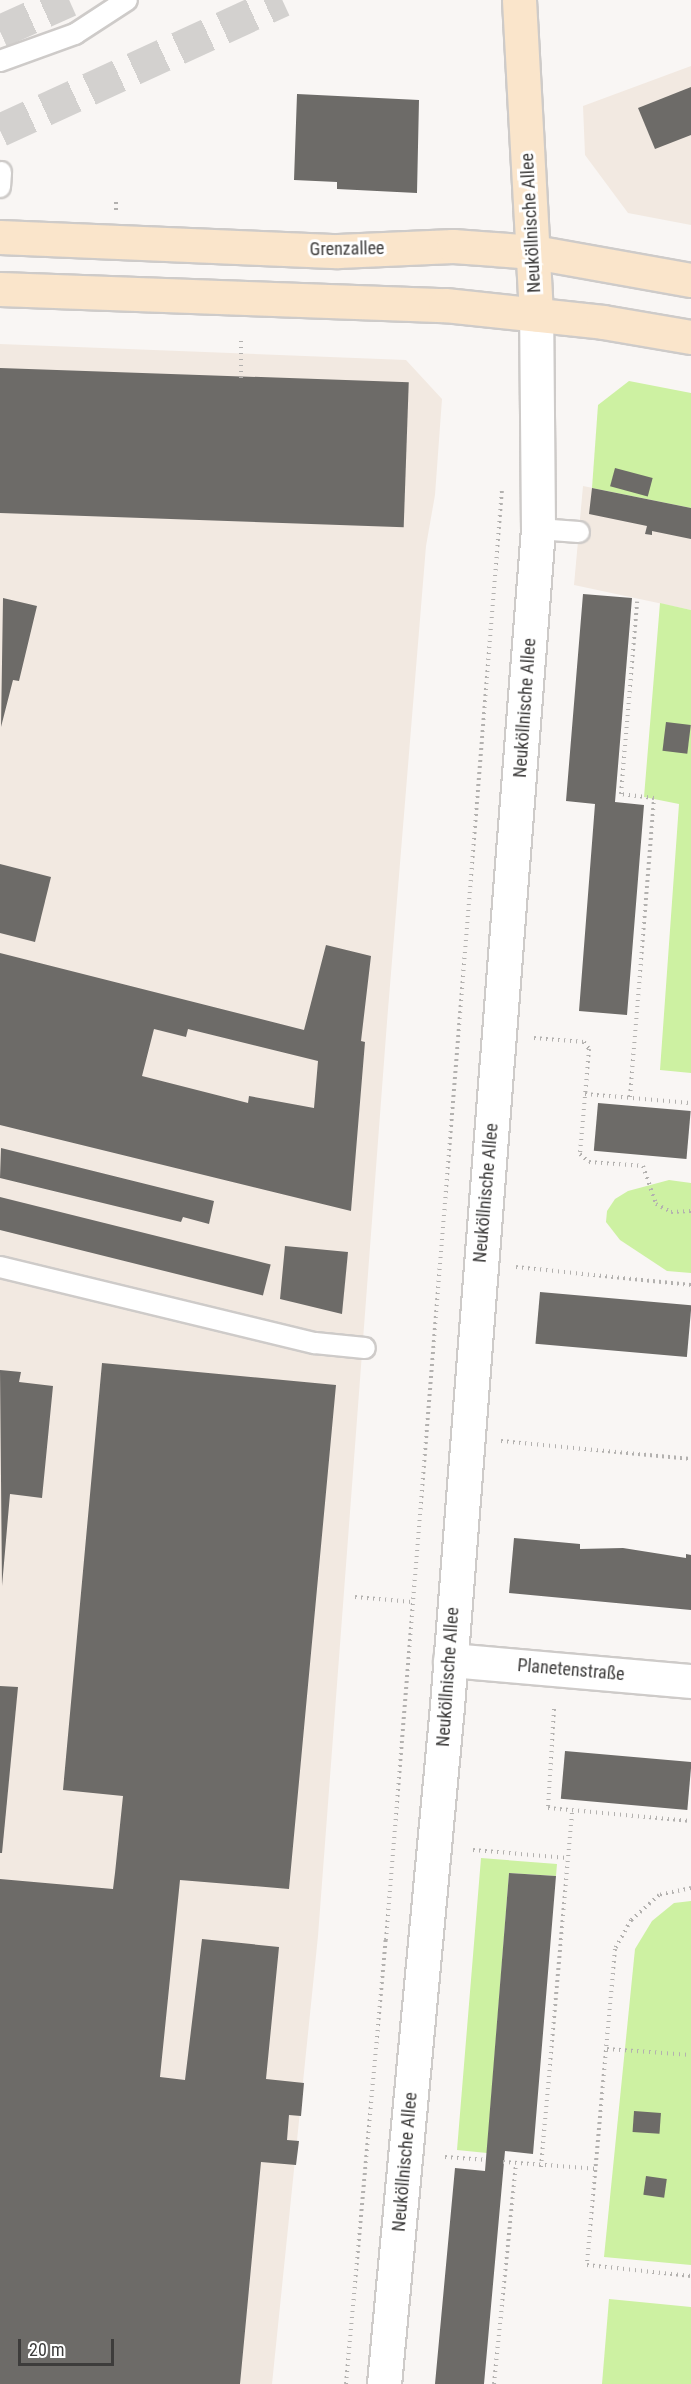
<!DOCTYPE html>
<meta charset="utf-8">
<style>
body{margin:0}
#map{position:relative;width:691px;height:2384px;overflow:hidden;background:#f9f6f4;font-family:"Roboto Condensed",sans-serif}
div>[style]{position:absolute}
.built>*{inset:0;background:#f2e9e1}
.green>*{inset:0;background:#cdf1a2}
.building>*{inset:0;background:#6d6b68;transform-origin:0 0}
.highway-tunnel>*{height:33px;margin-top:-16.5px;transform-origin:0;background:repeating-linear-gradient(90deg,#d3d1cf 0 33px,transparent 0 49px)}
.path>*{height:4px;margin-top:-2px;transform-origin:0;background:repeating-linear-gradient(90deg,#b3b1af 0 1.5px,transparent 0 6px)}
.roads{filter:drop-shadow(2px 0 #cecbc9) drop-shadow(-2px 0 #cecbc9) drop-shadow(0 2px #cecbc9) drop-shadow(0 -2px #cecbc9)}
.lane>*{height:20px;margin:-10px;padding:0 10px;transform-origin:10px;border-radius:10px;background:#fff}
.street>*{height:33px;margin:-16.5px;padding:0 16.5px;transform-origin:16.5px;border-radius:16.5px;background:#fff}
.secondary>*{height:33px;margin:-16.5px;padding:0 16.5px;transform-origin:16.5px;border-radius:16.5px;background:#fae5cb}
span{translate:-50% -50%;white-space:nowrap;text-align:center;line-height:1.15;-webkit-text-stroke:6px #fff;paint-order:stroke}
.street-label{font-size:18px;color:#3d3c3b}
.scale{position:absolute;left:18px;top:2339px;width:96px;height:27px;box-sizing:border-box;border:3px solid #3d3c3b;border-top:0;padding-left:8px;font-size:18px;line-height:21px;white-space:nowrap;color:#3d3c3b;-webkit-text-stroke:4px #fff;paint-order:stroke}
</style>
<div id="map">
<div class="built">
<i style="clip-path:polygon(691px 66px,691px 225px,628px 213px,585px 155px,583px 106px)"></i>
<i style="clip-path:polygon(0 344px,406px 360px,442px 399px,435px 495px,426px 546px,387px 1022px,318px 1936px,272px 2384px,0 2384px)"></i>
<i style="clip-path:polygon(583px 486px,691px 508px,691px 610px,574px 585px)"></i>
</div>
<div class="green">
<i style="clip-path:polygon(629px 381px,691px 393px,691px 508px,592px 488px,598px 405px)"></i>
<i style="clip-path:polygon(660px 603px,691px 610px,691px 1073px,660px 1070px,679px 804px,644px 797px)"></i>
<i style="clip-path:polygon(669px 1180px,691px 1183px,691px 1273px,667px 1271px,620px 1240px,606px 1222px,607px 1211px,615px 1199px,628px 1191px)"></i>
<i style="clip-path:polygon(481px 1858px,557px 1864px,556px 1876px,509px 1873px,487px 2153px,457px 2150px)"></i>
<i style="clip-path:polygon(691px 1901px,691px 2265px,604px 2257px,635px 1949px,652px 1921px,674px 1903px)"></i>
<i style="clip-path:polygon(609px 2299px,691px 2307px,691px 2384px,602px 2384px)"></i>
</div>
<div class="building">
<i style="clip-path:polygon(691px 87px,691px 135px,655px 149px,638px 108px)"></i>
<i style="clip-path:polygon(297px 94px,419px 100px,417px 193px,337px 189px,337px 182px,294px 180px)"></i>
<i style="left:0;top:368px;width:409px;height:145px;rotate:2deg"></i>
<i style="left:615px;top:468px;width:39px;height:19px;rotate:15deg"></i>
<i style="clip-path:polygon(592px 488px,691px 508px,691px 539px,652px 531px,652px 535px,645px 534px,647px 526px,589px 514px)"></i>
<i style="clip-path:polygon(583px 594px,632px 598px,615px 802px,644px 805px,627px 1015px,579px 1011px,595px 804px,566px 801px)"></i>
<i style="clip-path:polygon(3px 598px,37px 606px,19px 681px,13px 680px,1px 727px)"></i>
<i style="left:666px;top:722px;width:25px;height:29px;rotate:7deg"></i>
<i style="clip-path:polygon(0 864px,51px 877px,35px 942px,0 933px)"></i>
<i style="clip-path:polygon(evenodd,326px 945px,371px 956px,361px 1041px,365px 1042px,351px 1211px,0 1125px,0 953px,304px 1030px,326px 945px,154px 1029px,186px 1037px,188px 1029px,318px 1061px,314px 1108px,249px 1096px,248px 1103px,142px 1076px,154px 1029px)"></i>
<i style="left:598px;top:1103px;width:93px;height:48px;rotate:5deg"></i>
<i style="clip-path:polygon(1px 1148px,214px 1201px,209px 1224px,183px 1217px,181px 1222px,0 1178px)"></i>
<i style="left:0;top:1197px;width:279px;height:32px;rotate:14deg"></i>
<i style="clip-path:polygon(285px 1246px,348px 1252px,342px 1314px,280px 1299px)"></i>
<i style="left:540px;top:1292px;width:152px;height:52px;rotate:5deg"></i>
<i style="clip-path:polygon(102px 1363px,336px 1385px,289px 1889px,180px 1880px,160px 2077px,185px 2080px,202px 1939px,279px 1947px,266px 2079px,304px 2083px,301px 2116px,289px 2115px,287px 2140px,299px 2141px,296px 2165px,261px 2162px,240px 2384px,0 2384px,0 1879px,113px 1889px,115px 1873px,123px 1796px,63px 1790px)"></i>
<i style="clip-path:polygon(0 1370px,21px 1372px,19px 1382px,53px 1386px,42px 1498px,10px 1494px,2px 1586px)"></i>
<i style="clip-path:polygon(514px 1538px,580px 1544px,580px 1549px,623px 1548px,686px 1558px,686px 1554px,691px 1555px,691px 1610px,509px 1593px)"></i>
<i style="clip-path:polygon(0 1686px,18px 1687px,2px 1853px,0 1853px)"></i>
<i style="left:565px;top:1751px;width:127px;height:48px;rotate:5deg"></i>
<i style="clip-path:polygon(509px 1873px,556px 1876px,533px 2154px,505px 2151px,484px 2384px,435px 2384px,455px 2168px,485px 2171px)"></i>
<i style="left:634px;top:2111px;width:27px;height:21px;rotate:4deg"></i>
<i style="left:646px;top:2176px;width:21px;height:19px;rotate:8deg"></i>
</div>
<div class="highway-tunnel">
<i style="left:0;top:31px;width:76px;rotate:-24.2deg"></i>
<i style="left:0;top:130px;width:311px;rotate:-24.7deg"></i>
</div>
<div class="path">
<i style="left:116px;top:210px;width:11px;rotate:-90deg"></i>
<i style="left:241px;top:378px;width:40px;rotate:-90deg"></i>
<i style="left:534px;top:1038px;width:50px;rotate:4.6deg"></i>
<i style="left:584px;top:1042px;width:9px;rotate:54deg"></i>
<i style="left:589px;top:1049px;width:105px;rotate:94.9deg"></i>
<i style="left:580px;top:1154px;width:12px;rotate:42deg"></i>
<i style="left:589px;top:1162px;width:54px;rotate:4.2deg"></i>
<i style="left:643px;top:1166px;width:40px;rotate:71.1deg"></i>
<i style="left:656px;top:1204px;width:17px;rotate:28deg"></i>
<i style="left:671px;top:1212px;width:20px;rotate:-3deg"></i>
<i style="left:585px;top:1094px;width:106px;rotate:4.9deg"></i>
<i style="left:630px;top:1097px;width:300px;rotate:-85.4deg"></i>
<i style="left:654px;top:798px;width:33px;rotate:-173deg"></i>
<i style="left:621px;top:794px;width:193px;rotate:-85.2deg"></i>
<i style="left:516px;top:1267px;width:176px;rotate:5.9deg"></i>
<i style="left:501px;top:1441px;width:191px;rotate:5.4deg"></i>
<i style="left:355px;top:1597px;width:57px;rotate:5deg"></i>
<i style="left:554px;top:1709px;width:99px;rotate:93.5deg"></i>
<i style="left:548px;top:1808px;width:144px;rotate:5.2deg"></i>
<i style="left:473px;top:1850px;width:95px;rotate:4.8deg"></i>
<i style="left:691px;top:1888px;width:33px;rotate:168deg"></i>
<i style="left:659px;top:1895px;width:38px;rotate:138deg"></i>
<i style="left:631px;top:1920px;width:33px;rotate:119deg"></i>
<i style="left:615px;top:1949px;width:317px;rotate:95.1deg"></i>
<i style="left:587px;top:2265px;width:105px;rotate:6deg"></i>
<i style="left:607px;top:2049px;width:84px;rotate:4.1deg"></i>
<i style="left:445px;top:2157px;width:42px;rotate:4.1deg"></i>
<i style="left:503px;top:2162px;width:96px;rotate:4.2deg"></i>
<i style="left:541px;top:2167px;width:358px;rotate:-85deg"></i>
<i style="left:346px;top:2384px;width:446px;rotate:-84.9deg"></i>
<i style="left:386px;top:1940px;width:1456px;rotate:-85.43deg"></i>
<i style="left:494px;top:2384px;width:220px;rotate:-84.3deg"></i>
</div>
<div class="roads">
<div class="lane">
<i style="left:0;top:61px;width:80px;rotate:-19.8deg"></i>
<i style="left:75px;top:34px;width:62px;rotate:-33.2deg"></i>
<i style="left:0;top:187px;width:15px;rotate:-86deg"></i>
<i style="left:538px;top:529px;width:41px;rotate:4.2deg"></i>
<i style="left:0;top:1267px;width:324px;rotate:13.6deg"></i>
<i style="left:315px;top:1343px;width:50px;rotate:5.7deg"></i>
</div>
<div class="street">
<i style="left:450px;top:1660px;width:242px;rotate:5deg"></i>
<i style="left:384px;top:2384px;width:681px;rotate:-84.69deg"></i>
<i style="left:447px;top:1706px;width:1181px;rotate:-85.58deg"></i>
<i style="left:538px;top:529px;width:214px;rotate:-90.5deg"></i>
</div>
<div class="secondary">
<i style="left:519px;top:0;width:315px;rotate:86.9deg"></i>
<i style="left:0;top:237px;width:338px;rotate:2.4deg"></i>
<i style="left:338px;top:251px;width:115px;rotate:-2.5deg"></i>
<i style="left:453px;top:246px;width:81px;rotate:4.2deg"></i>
<i style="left:534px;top:252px;width:159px;rotate:10.1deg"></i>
<i style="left:0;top:289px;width:445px;rotate:2.1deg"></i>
<i style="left:445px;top:305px;width:159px;rotate:6.1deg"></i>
<i style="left:603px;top:322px;width:89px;rotate:9.7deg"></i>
</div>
</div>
<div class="street-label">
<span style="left:531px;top:223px;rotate:-93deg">Neuköllnische Allee</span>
<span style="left:347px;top:249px;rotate:-1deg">Grenzallee</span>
<span style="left:525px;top:708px;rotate:-86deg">Neuköllnische Allee</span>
<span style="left:486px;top:1193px;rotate:-85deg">Neuköllnische Allee</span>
<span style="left:571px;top:1670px;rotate:5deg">Planetenstraße</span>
<span style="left:448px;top:1677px;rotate:-86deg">Neuköllnische Allee</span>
<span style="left:405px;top:2162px;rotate:-85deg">Neuköllnische Allee</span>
</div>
<div class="scale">20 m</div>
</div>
